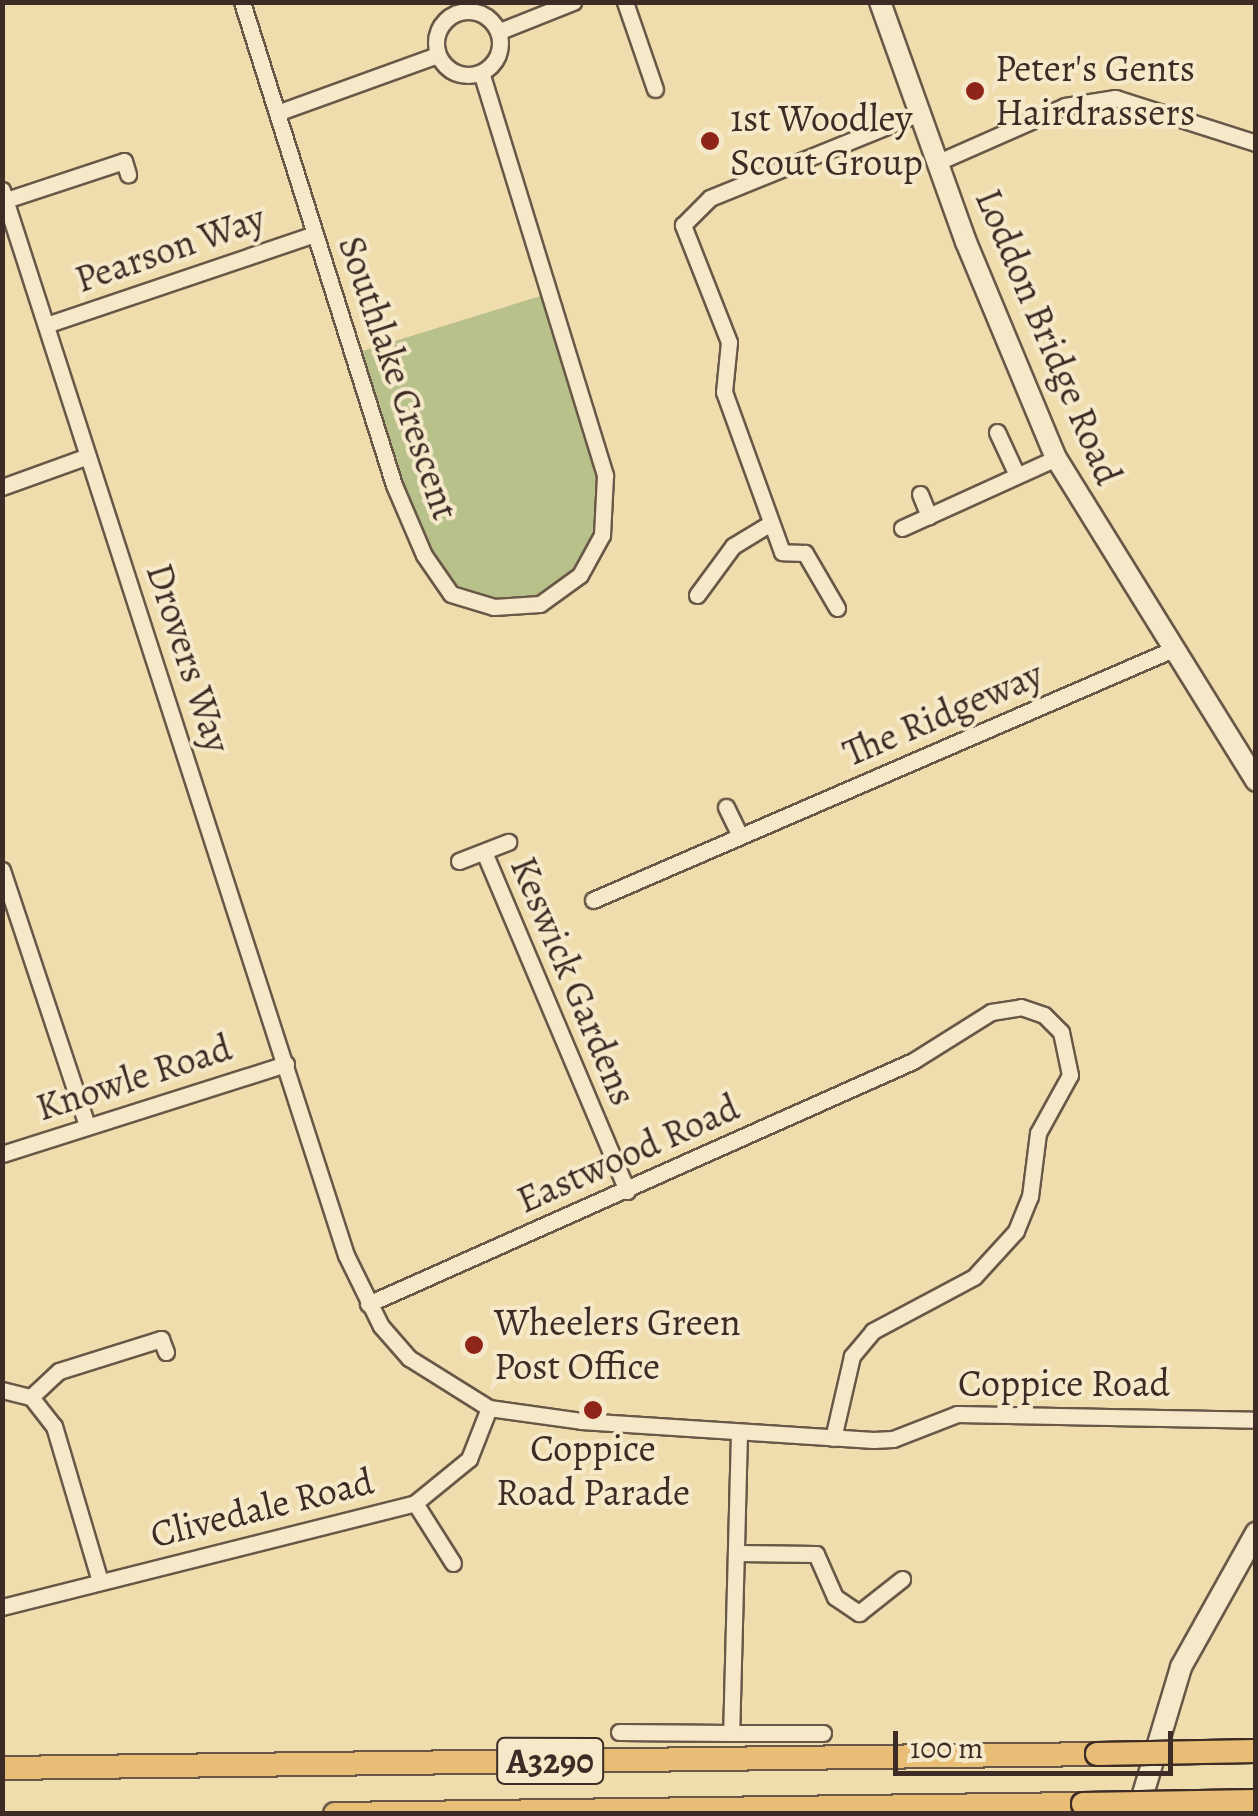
<!DOCTYPE html>
<style>
body{margin:0}
#map{position:relative;width:1258px;height:1816px;overflow:hidden;background:#efddae;font-family:Alegreya,serif}
div>[style]{position:absolute}
.green>*{inset:0;background:#b9c18b}
.roads{filter:drop-shadow(2px 0 #695847) drop-shadow(-2px 0 #695847) drop-shadow(0 2px #695847) drop-shadow(0 -2px #695847)}
.street>*{height:15px;margin:-7.5px;padding:0 7.5px;transform-origin:7.5px;border-radius:7.5px;background:#f5e9ca}
.street>.ring{margin:-7.5px;padding:0;box-sizing:content-box;background:none;border:15px solid #f5e9ca;border-radius:50%}
.secondary>*{height:20px;margin:-10px;padding:0 10px;transform-origin:10px;border-radius:10px;background:#f5e9ca}
.primary>*{height:22px;margin:-11px;padding:0 11px;transform-origin:11px;border-radius:11px;background:#e8be77}
.bridges{filter:drop-shadow(2px 0 #3c2c25) drop-shadow(-2px 0 #3c2c25) drop-shadow(0 2px #3c2c25) drop-shadow(0 -2px #3c2c25)}
.primary-bridge>*{height:22px;margin:-11px;padding:0 11px;transform-origin:11px;border-radius:11px;background:#e8be77}
.dots>*{width:28px;height:28px;translate:-50% -50%;box-sizing:border-box;border:5px solid #f5e9ca;border-radius:50%}
span{translate:-50% -50%;white-space:nowrap;text-align:center;line-height:1.15;-webkit-text-stroke:8px #f5e9ca;paint-order:stroke}
.shield-label span{padding:2px 8px;background:#f5e9ca;border:2px solid;border-radius:8px;-webkit-text-stroke-width:0}
.shield-label{font-size:35px;color:#3c2c25;font-weight:700}
.poi-label{font-size:38px;color:#3c2c25}
.left{translate:0 -50%;text-align:left}
.street-label{font-size:38px;color:#3c2c25}
.frame{position:absolute;inset:0;border:5px solid #3c2c25;pointer-events:none}
.scale{position:absolute;left:893px;top:1731px;width:280px;height:45px;box-sizing:border-box;border:5px solid #3c2c25;border-top:0;padding-left:12px;font-size:30px;line-height:35px;white-space:nowrap;color:#3c2c25;-webkit-text-stroke:8px #f5e9ca;paint-order:stroke}
</style>
<div id="map">
<div class="green">
<i style="clip-path:polygon(550px 293px,605px 475px,602px 535px,580px 575px,540px 604px,494px 607px,451px 594px,424px 555px,353px 354px)"></i>
</div>
<div class="roads">
<div class="street">
<i style="left:242px;top:2px;width:506px;rotate:72.53deg"></i>
<i style="left:394px;top:485px;width:76px;rotate:66.8deg"></i>
<i style="left:424px;top:555px;width:47px;rotate:55.3deg"></i>
<i style="left:451px;top:594px;width:45px;rotate:16.8deg"></i>
<i style="left:494px;top:607px;width:46px;rotate:-3.7deg"></i>
<i style="left:540px;top:604px;width:49px;rotate:-35.9deg"></i>
<i style="left:580px;top:575px;width:46px;rotate:-61.2deg"></i>
<i style="left:602px;top:535px;width:60px;rotate:-87.1deg"></i>
<i style="left:605px;top:475px;width:419px;rotate:-107.1deg"></i>
<i style="left:625px;top:2px;width:92px;rotate:71deg"></i>
<i class="ring" style="left:436px;top:11px;width:49px;height:49px"></i>
<i style="left:500px;top:31px;width:79px;rotate:-21.7deg"></i>
<i style="left:277px;top:113px;width:170px;rotate:-19.9deg"></i>
<i style="left:936px;top:163px;width:141px;rotate:-23.8deg"></i>
<i style="left:1065px;top:106px;width:51px;rotate:-9.1deg"></i>
<i style="left:1115px;top:98px;width:148px;rotate:17.7deg"></i>
<i style="left:2px;top:190px;width:1119px;rotate:72.1deg"></i>
<i style="left:346px;top:1255px;width:79px;rotate:63.8deg"></i>
<i style="left:381px;top:1326px;width:43px;rotate:48.8deg"></i>
<i style="left:409px;top:1358px;width:94px;rotate:32deg"></i>
<i style="left:489px;top:1408px;width:93px;rotate:8deg"></i>
<i style="left:581px;top:1421px;width:293px;rotate:3.7deg"></i>
<i style="left:873px;top:1440px;width:20px;rotate:-3deg"></i>
<i style="left:893px;top:1439px;width:69px;rotate:-21.3deg"></i>
<i style="left:957px;top:1414px;width:299px;rotate:1.1deg"></i>
<i style="left:6px;top:200px;width:124px;rotate:-18.3deg"></i>
<i style="left:124px;top:161px;width:14px;rotate:73deg"></i>
<i style="left:46px;top:325px;width:284px;rotate:-18.7deg"></i>
<i style="left:997px;top:432px;width:47px;rotate:65.1deg"></i>
<i style="left:2px;top:487px;width:91px;rotate:-19.8deg"></i>
<i style="left:920px;top:494px;width:24px;rotate:68deg"></i>
<i style="left:902px;top:528px;width:169px;rotate:-24.4deg"></i>
<i style="left:697px;top:595px;width:61px;rotate:-53.7deg"></i>
<i style="left:733px;top:546px;width:44px;rotate:-31.2deg"></i>
<i style="left:837px;top:608px;width:64px;rotate:-120.2deg"></i>
<i style="left:805px;top:553px;width:23px;rotate:-178deg"></i>
<i style="left:782px;top:552px;width:170px;rotate:-109.9deg"></i>
<i style="left:724px;top:392px;width:50px;rotate:-84.3deg"></i>
<i style="left:729px;top:342px;width:126px;rotate:-111.5deg"></i>
<i style="left:683px;top:225px;width:38px;rotate:-45deg"></i>
<i style="left:710px;top:198px;width:223px;rotate:-22.1deg"></i>
<i style="left:726px;top:807px;width:32px;rotate:64deg"></i>
<i style="left:484px;top:852px;width:368px;rotate:67.1deg"></i>
<i style="left:459px;top:861px;width:53px;rotate:-21.2deg"></i>
<i style="left:2px;top:870px;width:270px;rotate:71.6deg"></i>
<i style="left:593px;top:900px;width:630px;rotate:-23.39deg"></i>
<i style="left:2px;top:1154px;width:298px;rotate:-17.6deg"></i>
<i style="left:368px;top:1304px;width:597px;rotate:-24.03deg"></i>
<i style="left:913px;top:1061px;width:92px;rotate:-32.1deg"></i>
<i style="left:991px;top:1012px;width:30px;rotate:-9deg"></i>
<i style="left:1021px;top:1007px;width:24px;rotate:19deg"></i>
<i style="left:1044px;top:1015px;width:24px;rotate:45deg"></i>
<i style="left:1061px;top:1032px;width:44px;rotate:78.2deg"></i>
<i style="left:1070px;top:1075px;width:66px;rotate:118.9deg"></i>
<i style="left:1038px;top:1133px;width:64px;rotate:97.2deg"></i>
<i style="left:1030px;top:1196px;width:38px;rotate:112deg"></i>
<i style="left:1016px;top:1231px;width:62px;rotate:132.4deg"></i>
<i style="left:974px;top:1277px;width:115px;rotate:151.9deg"></i>
<i style="left:873px;top:1331px;width:33px;rotate:130deg"></i>
<i style="left:852px;top:1356px;width:84px;rotate:103deg"></i>
<i style="left:2px;top:1390px;width:30px;rotate:14deg"></i>
<i style="left:31px;top:1397px;width:37px;rotate:52deg"></i>
<i style="left:54px;top:1426px;width:162px;rotate:73.5deg"></i>
<i style="left:31px;top:1397px;width:38px;rotate:-43deg"></i>
<i style="left:59px;top:1371px;width:107px;rotate:-17.4deg"></i>
<i style="left:161px;top:1339px;width:14px;rotate:69deg"></i>
<i style="left:739px;top:1433px;width:300px;rotate:91.5deg"></i>
<i style="left:731px;top:1733px;width:92px"></i>
<i style="left:415px;top:1503px;width:71px;rotate:57.7deg"></i>
<i style="left:737px;top:1553px;width:79px;rotate:0.7deg"></i>
<i style="left:816px;top:1554px;width:47px;rotate:66.2deg"></i>
<i style="left:835px;top:1597px;width:29px;rotate:34deg"></i>
<i style="left:859px;top:1613px;width:55px;rotate:-38.3deg"></i>
<i style="left:2px;top:1607px;width:426px;rotate:-14.1deg"></i>
<i style="left:415px;top:1503px;width:70px;rotate:-39.2deg"></i>
<i style="left:469px;top:1459px;width:55px;rotate:-68.6deg"></i>
<i style="left:619px;top:1732px;width:112px;rotate:0.5deg"></i>
</div>
<div class="secondary">
<i style="left:880px;top:2px;width:255px;rotate:70.3deg"></i>
<i style="left:966px;top:242px;width:234px;rotate:67.4deg"></i>
<i style="left:1056px;top:458px;width:380px;rotate:58.2deg"></i>
<i style="left:1137px;top:1814px;width:153px;rotate:-73.3deg"></i>
<i style="left:1181px;top:1667px;width:154px;rotate:-60.8deg"></i>
</div>
<div class="primary">
<i style="left:2px;top:1768px;width:1095px;rotate:-0.73deg"></i>
<i style="left:335px;top:1814px;width:748px;rotate:-0.77deg"></i>
</div>
</div>
<div class="bridges">
<div class="primary-bridge">
<i style="left:1097px;top:1754px;width:159px;rotate:-1.1deg"></i>
<i style="left:1083px;top:1804px;width:173px;rotate:-1deg"></i>
</div>
</div>
<div class="dots">
<i style="left:975px;top:91px;background:#8f2418"></i>
<i style="left:710px;top:141px;background:#8f2418"></i>
<i style="left:474px;top:1345px;background:#8f2418"></i>
<i style="left:593px;top:1410px;background:#8f2418"></i>
</div>
<div class="shield-label">
<span style="left:550px;top:1761px">A3290</span>
</div>
<div class="poi-label">
<span class="left" style="left:995px;top:91px">Peter's Gents<br>Hairdrassers</span>
<span class="left" style="left:730px;top:141px">1st Woodley<br>Scout Group</span>
<span class="left" style="left:494px;top:1345px">Wheelers Green<br>Post Office</span>
<span style="left:593px;top:1471px">Coppice<br>Road Parade</span>
</div>
<div class="street-label">
<span style="left:170px;top:249px;rotate:-19deg">Pearson Way</span>
<span style="left:1048px;top:337px;rotate:67deg">Loddon Bridge Road</span>
<span style="left:398px;top:378px;rotate:71deg">Southlake Crescent</span>
<span style="left:188px;top:658px;rotate:72deg">Drovers Way</span>
<span style="left:943px;top:714px;rotate:-23deg">The Ridgeway</span>
<span style="left:573px;top:981px;rotate:67deg">Keswick Gardens</span>
<span style="left:134px;top:1078px;rotate:-18deg">Knowle Road</span>
<span style="left:628px;top:1154px;rotate:-24deg">Eastwood Road</span>
<span style="left:1064px;top:1384px">Coppice Road</span>
<span style="left:262px;top:1508px;rotate:-14deg">Clivedale Road</span>
</div>
<div class="frame"></div>
<div class="scale">100 m</div>
</div>
